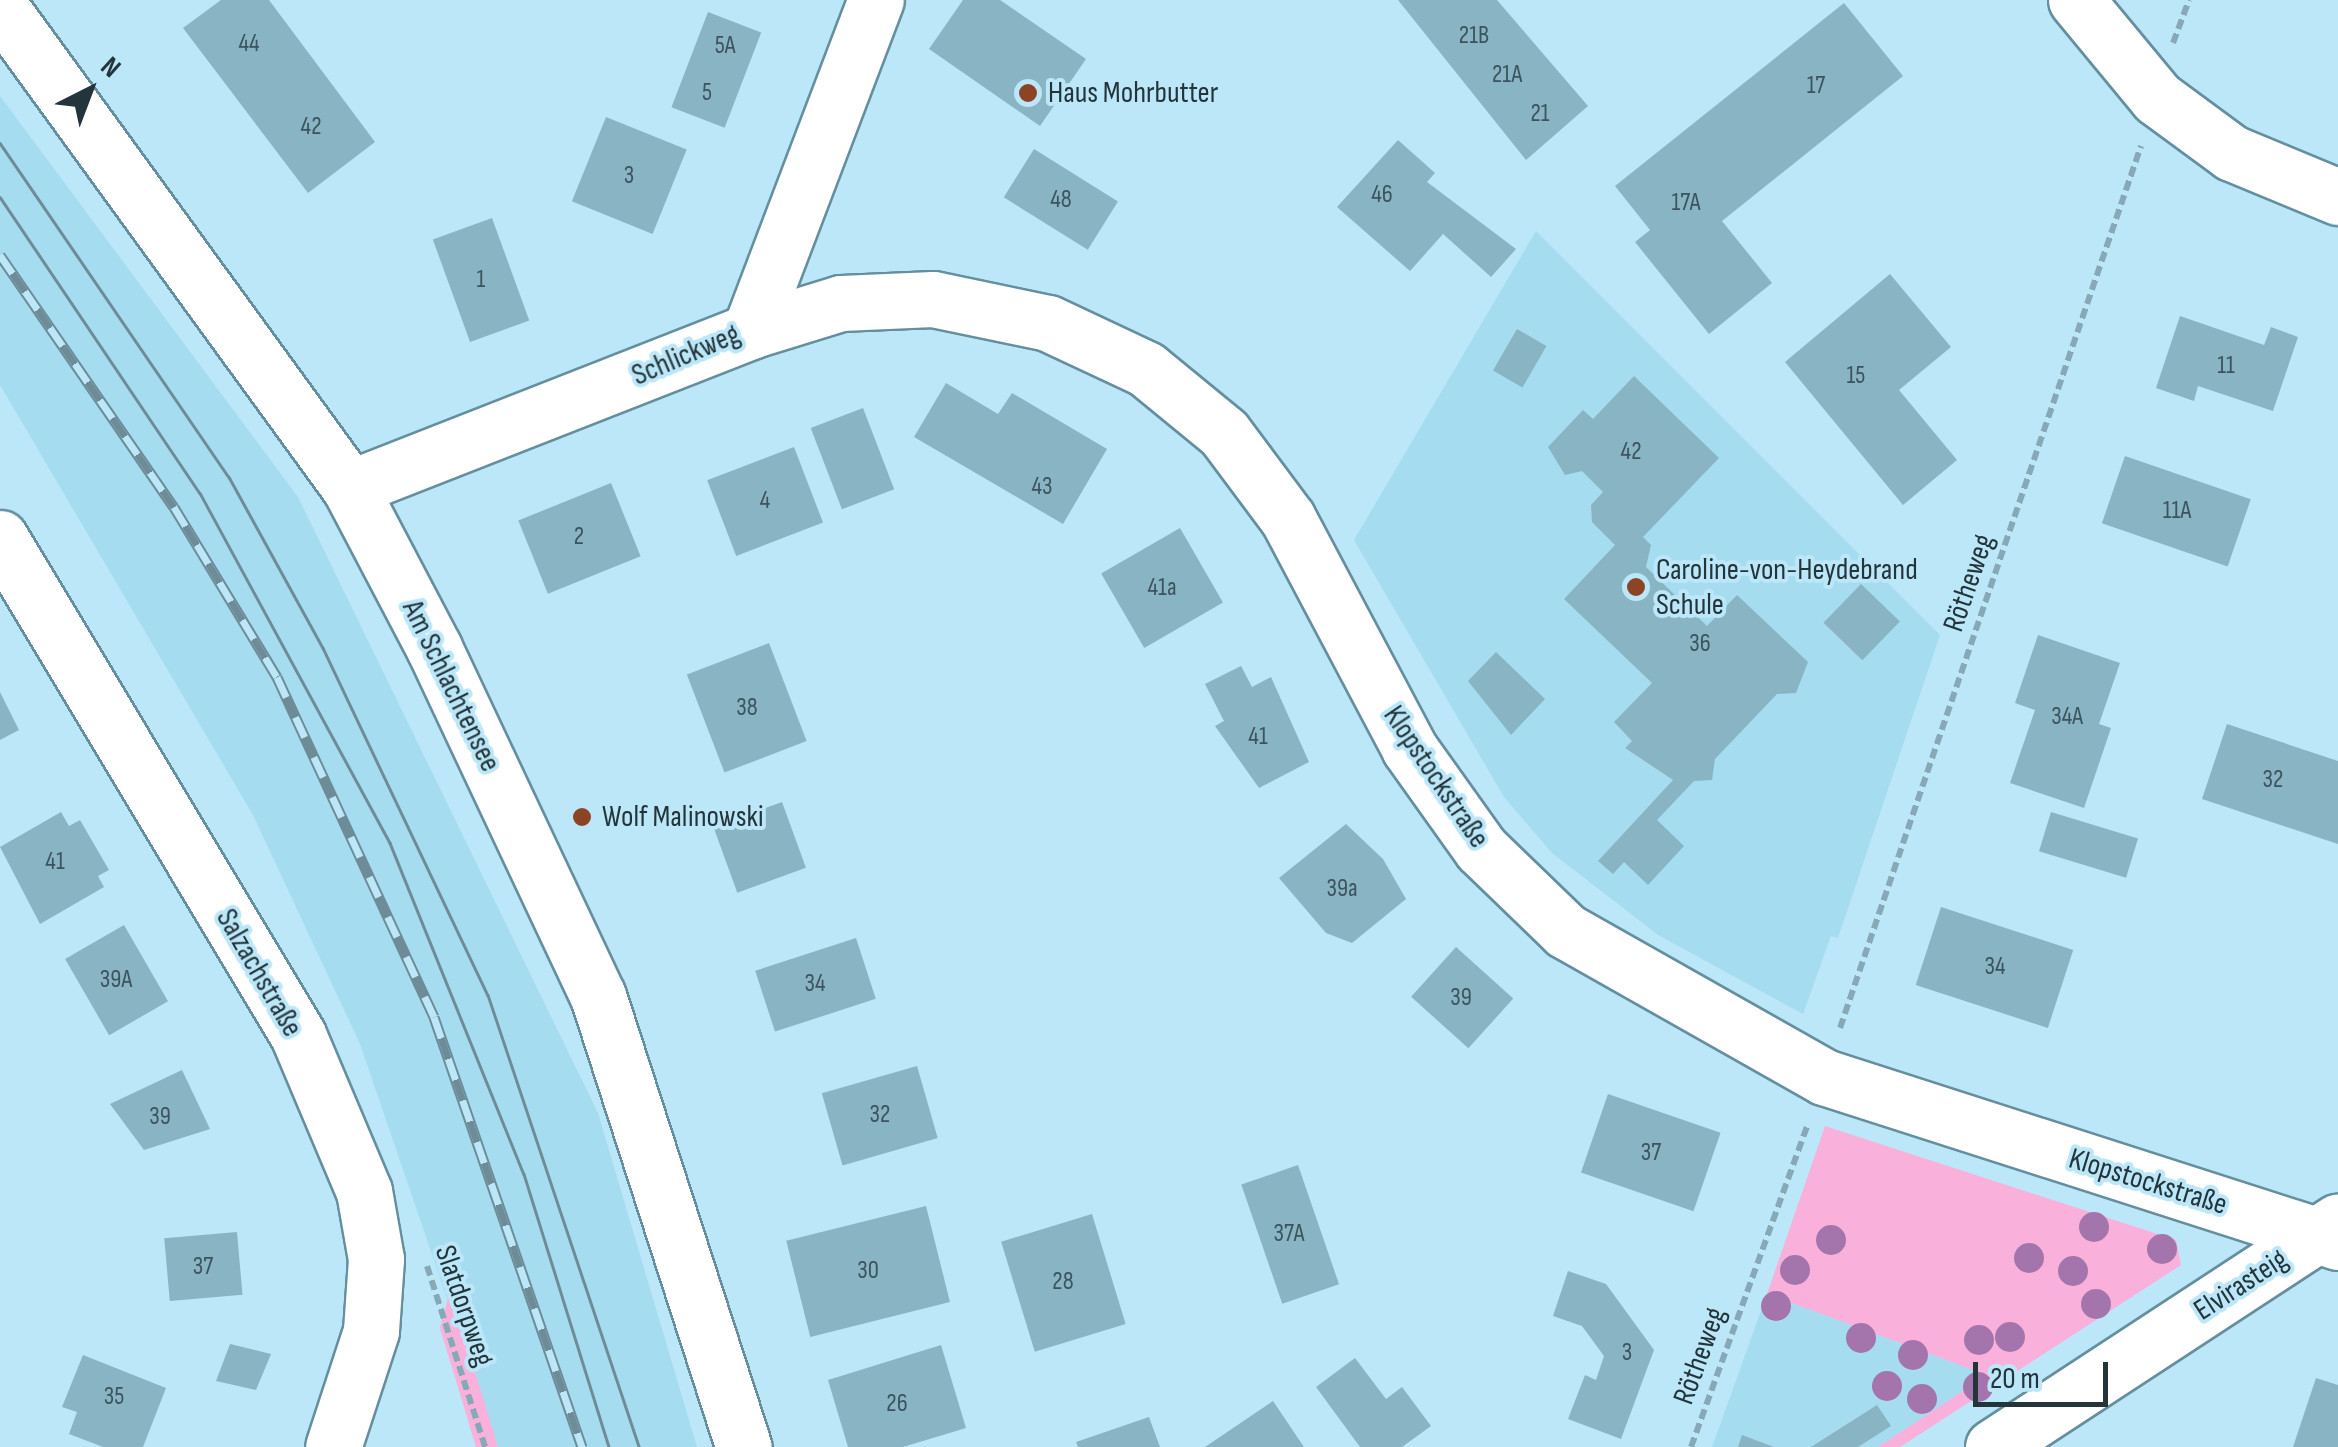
<!DOCTYPE html>
<meta charset="utf-8">
<style>
body{margin:0}
#map{position:relative;width:2338px;height:1447px;overflow:hidden;background:#bbe7f8;font-family:"Sofia Sans Condensed",sans-serif}
div>[style]{position:absolute}
.built>*{inset:0;background:#a6dcf0}
.green>*{inset:0;background:#f9b1dc}
.building>*{inset:0;background:#89b4c4;transform-origin:0 0}
.path>*{height:6px;margin-top:-3px;transform-origin:0;background:repeating-linear-gradient(90deg,#87a9b7 0 10px,transparent 0 15px)}
.roads{filter:drop-shadow(2px 0 #658f9f) drop-shadow(-2px 0 #658f9f) drop-shadow(0 2px #658f9f) drop-shadow(0 -2px #658f9f)}
.minor>*{height:55px;margin:-27.5px;padding:0 27.5px;transform-origin:27.5px;border-radius:27.5px;background:#fff}
.tram>*{height:2.5px;margin:-1.25px;padding:0 1.25px;transform-origin:1.25px;border-radius:1.25px;background:#6e8c98}
.rail>*{height:11px;margin-top:-5.5px;transform-origin:0;background:repeating-linear-gradient(90deg,#bbe7f8 0 22px,#6e8c98 0 44px);box-sizing:border-box;border-block:2px solid #6e8c98}
.trees>*{width:30px;height:30px;margin:-15px;border-radius:50%;background:#a475ad}
.dots>*{width:28px;height:28px;translate:-50% -50%;box-sizing:border-box;border:5px solid #bbe7f8;border-radius:50%}
span{translate:-50% -50%;white-space:nowrap;text-align:center;line-height:1.15;-webkit-text-stroke:8px #bbe7f8;paint-order:stroke}
.number-label{font-size:25px;color:#3c545d}
.number-label span{-webkit-text-stroke-width:0}
.poi-label{font-size:30px;color:#23343b}
.left{translate:0 -50%;text-align:left}
.street-label{font-size:30px;color:#23343b}
.north{position:absolute;left:40px;top:40px;width:100px;height:100px;-webkit-text-stroke:8px #bbe7f8;paint-order:stroke;rotate:42deg;font-size:28px;font-weight:700;line-height:40px;text-align:center;color:#23343b}
.north::after{content:'';display:block;margin:auto;width:35px;height:45px;background:#23343b;clip-path:polygon(50% 0,100% 100%,50% 72%,0 100%)}
.scale{position:absolute;left:1973px;top:1362px;width:135px;height:45px;box-sizing:border-box;border:5px solid #23343b;border-top:0;padding-left:12px;font-size:30px;line-height:35px;white-space:nowrap;color:#23343b;-webkit-text-stroke:8px #bbe7f8;paint-order:stroke}
</style>
<div id="map">
<div class="built">
<i style="clip-path:polygon(0 96px,298px 497px,598px 1113px,697px 1447px,498px 1447px,360px 1044px,253px 815px,0 385px)"></i>
<i style="clip-path:polygon(1536px 231px,1940px 635px,1838px 938px,1831px 936px,1803px 1014px,1658px 935px,1552px 853px,1504px 797px,1354px 540px)"></i>
<i style="clip-path:polygon(1767px 1294px,1988px 1375px,1878px 1447px,1712px 1447px)"></i>
</div>
<div class="green">
<i style="clip-path:polygon(1825px 1126px,2176px 1240px,2181px 1265px,1900px 1447px,1878px 1447px,1987px 1375px,1767px 1294px)"></i>
<i style="clip-path:polygon(450px 1291px,498px 1447px,476px 1447px,440px 1328px)"></i>
</div>
<div class="building">
<i style="clip-path:polygon(221px 0,269px 0,375px 142px,308px 193px,183px 28px)"></i>
<i style="clip-path:polygon(963px 0,1000px 0,1086px 59px,1040px 126px,929px 49px)"></i>
<i style="clip-path:polygon(1398px 0,1497px 0,1588px 106px,1526px 160px)"></i>
<i style="clip-path:polygon(1844px 3px,1903px 76px,1722px 221px,1772px 283px,1709px 334px,1635px 242px,1650px 230px,1615px 186px)"></i>
<i style="left:708px;top:12px;width:57px;height:102px;rotate:21deg"></i>
<i style="left:606px;top:117px;width:87px;height:91px;rotate:22deg"></i>
<i style="clip-path:polygon(1398px 140px,1435px 173px,1427px 182px,1516px 249px,1491px 277px,1443px 234px,1410px 271px,1337px 207px)"></i>
<i style="left:1034px;top:149px;width:99px;height:57px;rotate:32deg"></i>
<i style="left:492px;top:218px;width:109px;height:63px;rotate:70deg"></i>
<i style="clip-path:polygon(1890px 274px,1951px 347px,1899px 390px,1957px 460px,1903px 505px,1785px 362px)"></i>
<i style="clip-path:polygon(2180px 316px,2264px 345px,2271px 327px,2298px 337px,2273px 411px,2198px 386px,2194px 401px,2156px 388px)"></i>
<i style="left:1517px;top:329px;width:34px;height:48px;rotate:30deg"></i>
<i style="clip-path:polygon(1634px 376px,1719px 458px,1643px 537px,1651px 545px,1646px 567px,1707px 626px,1737px 595px,1808px 662px,1796px 693px,1777px 694px,1715px 759px,1712px 780px,1694px 781px,1657px 820px,1684px 846px,1648px 885px,1624px 862px,1613px 874px,1598px 861px,1673px 780px,1625px 748px,1632px 741px,1614px 722px,1652px 683px,1564px 599px,1615px 545px,1592px 522px,1591px 505px,1603px 492px,1582px 471px,1565px 475px,1548px 447px,1583px 410px,1593px 419px)"></i>
<i style="clip-path:polygon(946px 383px,998px 414px,1012px 393px,1107px 449px,1063px 524px,914px 437px)"></i>
<i style="left:863px;top:408px;width:87px;height:56px;rotate:69deg"></i>
<i style="left:794px;top:447px;width:81px;height:93px;rotate:69deg"></i>
<i style="left:2125px;top:456px;width:133px;height:71px;rotate:19deg"></i>
<i style="left:611px;top:483px;width:79px;height:100px;rotate:68deg"></i>
<i style="left:1180px;top:528px;width:86px;height:91px;rotate:60deg"></i>
<i style="left:1861px;top:584px;width:54px;height:54px;rotate:44deg"></i>
<i style="clip-path:polygon(2038px 635px,2120px 663px,2099px 724px,2111px 728px,2084px 808px,2010px 783px,2035px 710px,2015px 703px)"></i>
<i style="left:769px;top:643px;width:105px;height:88px;rotate:69deg"></i>
<i style="clip-path:polygon(1496px 652px,1545px 699px,1511px 735px,1468px 681px)"></i>
<i style="clip-path:polygon(1241px 666px,1252px 687px,1271px 677px,1309px 762px,1259px 788px,1215px 726px,1224px 721px,1205px 684px)"></i>
<i style="clip-path:polygon(0 692px,19px 730px,0 740px)"></i>
<i style="clip-path:polygon(2227px 724px,2338px 761px,2338px 844px,2202px 799px)"></i>
<i style="left:782px;top:802px;width:70px;height:73px;rotate:70deg"></i>
<i style="clip-path:polygon(61px 812px,69px 826px,80px 820px,109px 870px,98px 876px,104px 887px,40px 924px,0 847px)"></i>
<i style="left:2051px;top:812px;width:91px;height:41px;rotate:17deg"></i>
<i style="clip-path:polygon(1346px 824px,1383px 859px,1406px 899px,1352px 943px,1326px 933px,1279px 878px)"></i>
<i style="left:1941px;top:907px;width:139px;height:82px;rotate:18deg"></i>
<i style="left:124px;top:925px;width:88px;height:68px;rotate:60deg"></i>
<i style="left:856px;top:938px;width:64px;height:106px;rotate:72deg"></i>
<i style="left:1456px;top:947px;width:77px;height:67px;rotate:42deg"></i>
<i style="left:917px;top:1066px;width:75px;height:99px;rotate:74deg"></i>
<i style="clip-path:polygon(182px 1070px,210px 1129px,144px 1150px,110px 1104px)"></i>
<i style="left:1608px;top:1094px;width:119px;height:83px;rotate:19deg"></i>
<i style="left:1298px;top:1165px;width:126px;height:60px;rotate:71deg"></i>
<i style="left:926px;top:1206px;width:99px;height:144px;rotate:76deg"></i>
<i style="left:1092px;top:1214px;width:115px;height:95px;rotate:73deg"></i>
<i style="left:237px;top:1232px;width:63px;height:73px;rotate:85deg"></i>
<i style="clip-path:polygon(1568px 1271px,1606px 1284px,1654px 1350px,1621px 1439px,1568px 1419px,1585px 1375px,1596px 1380px,1604px 1356px,1582px 1326px,1553px 1316px)"></i>
<i style="clip-path:polygon(230px 1344px,271px 1354px,256px 1390px,216px 1381px)"></i>
<i style="clip-path:polygon(941px 1345px,966px 1428px,903px 1447px,848px 1447px,828px 1380px)"></i>
<i style="clip-path:polygon(83px 1355px,166px 1388px,143px 1447px,103px 1447px,69px 1434px,77px 1412px,62px 1407px)"></i>
<i style="clip-path:polygon(1355px 1358px,1386px 1399px,1402px 1387px,1431px 1426px,1402px 1447px,1360px 1447px,1316px 1387px)"></i>
<i style="clip-path:polygon(2316px 1378px,2338px 1385px,2338px 1447px,2293px 1447px)"></i>
<i style="clip-path:polygon(1273px 1401px,1304px 1447px,1205px 1447px)"></i>
<i style="clip-path:polygon(1877px 1405px,1891px 1426px,1858px 1447px,1811px 1447px)"></i>
<i style="clip-path:polygon(1149px 1417px,1160px 1447px,1078px 1447px,1076px 1442px)"></i>
<i style="clip-path:polygon(1742px 1435px,1774px 1447px,1738px 1447px)"></i>
</div>
<div class="path">
<i style="left:2173px;top:43px;width:46px;rotate:-69.6deg"></i>
<i style="left:1840px;top:1028px;width:932px;rotate:-71.16deg"></i>
<i style="left:427px;top:1266px;width:190px;rotate:72.2deg"></i>
<i style="left:1691px;top:1447px;width:344px;rotate:-70.1deg"></i>
</div>
<div class="roads">
<div class="minor">
<i style="left:2076px;top:0;width:127px;rotate:50.4deg"></i>
<i style="left:2157px;top:98px;width:93px;rotate:36.3deg"></i>
<i style="left:2232px;top:153px;width:115px;rotate:22.5deg"></i>
<i style="left:0;top:7px;width:595px;rotate:53.96deg"></i>
<i style="left:350px;top:488px;width:181px;rotate:62.3deg"></i>
<i style="left:434px;top:648px;width:385px;rotate:64.8deg"></i>
<i style="left:598px;top:996px;width:474px;rotate:72.1deg"></i>
<i style="left:750px;top:331px;width:95px;rotate:-17.1deg"></i>
<i style="left:841px;top:303px;width:92px;rotate:-2.5deg"></i>
<i style="left:933px;top:299px;width:117px;rotate:11.8deg"></i>
<i style="left:1048px;top:323px;width:108px;rotate:25.1deg"></i>
<i style="left:1146px;top:369px;width:101px;rotate:39.4deg"></i>
<i style="left:1224px;top:433px;width:107px;rotate:53.3deg"></i>
<i style="left:1288px;top:519px;width:259px;rotate:62.1deg"></i>
<i style="left:1409px;top:748px;width:124px;rotate:54.5deg"></i>
<i style="left:1481px;top:849px;width:118px;rotate:44deg"></i>
<i style="left:1566px;top:931px;width:296px;rotate:29.5deg"></i>
<i style="left:1824px;top:1077px;width:540px;rotate:17.8deg"></i>
<i style="left:350px;top:488px;width:430px;rotate:-21.4deg"></i>
<i style="left:750px;top:331px;width:354px;rotate:-69.2deg"></i>
<i style="left:0;top:538px;width:579px;rotate:59.05deg"></i>
<i style="left:298px;top:1035px;width:169px;rotate:67.1deg"></i>
<i style="left:364px;top:1191px;width:69px;rotate:80deg"></i>
<i style="left:376px;top:1259px;width:72px;rotate:94deg"></i>
<i style="left:371px;top:1331px;width:122px;rotate:108.1deg"></i>
<i style="left:1993px;top:1447px;width:412px;rotate:-33.2deg"></i>
</div>
</div>
<div class="tram">
<i style="left:0;top:143px;width:405px;rotate:55.6deg"></i>
<i style="left:229px;top:477px;width:195px;rotate:61.2deg"></i>
<i style="left:323px;top:648px;width:384px;rotate:64.6deg"></i>
<i style="left:488px;top:995px;width:477px;rotate:71.5deg"></i>
<i style="left:0;top:197px;width:357px;rotate:56deg"></i>
<i style="left:200px;top:493px;width:398px;rotate:61.5deg"></i>
<i style="left:390px;top:843px;width:357px;rotate:68deg"></i>
<i style="left:524px;top:1174px;width:286px;rotate:72.7deg"></i>
</div>
<div class="rail">
<i style="left:0;top:255px;width:306px;rotate:55.4deg"></i>
<i style="left:174px;top:507px;width:199px;rotate:58.8deg"></i>
<i style="left:277px;top:677px;width:374px;rotate:65.2deg"></i>
<i style="left:434px;top:1017px;width:455px;rotate:71deg"></i>
</div>
<div class="trees">
<i style="left:2094px;top:1227px"></i>
<i style="left:1831px;top:1240px"></i>
<i style="left:2162px;top:1249px"></i>
<i style="left:2029px;top:1258px"></i>
<i style="left:1795px;top:1270px"></i>
<i style="left:2073px;top:1271px"></i>
<i style="left:2096px;top:1304px"></i>
<i style="left:1776px;top:1306px"></i>
<i style="left:2010px;top:1337px"></i>
<i style="left:1861px;top:1338px"></i>
<i style="left:1979px;top:1340px"></i>
<i style="left:1913px;top:1355px"></i>
<i style="left:1887px;top:1386px"></i>
<i style="left:1978px;top:1387px"></i>
<i style="left:1922px;top:1399px"></i>
</div>
<div class="dots">
<i style="left:1028px;top:93px;background:#8c4424"></i>
<i style="left:1636px;top:587px;background:#8c4424"></i>
<i style="left:582px;top:817px;background:#8c4424"></i>
</div>
<div class="number-label">
<span style="left:1474px;top:36px">21B</span>
<span style="left:249px;top:44px">44</span>
<span style="left:725px;top:46px">5A</span>
<span style="left:1507px;top:75px">21A</span>
<span style="left:1816px;top:86px">17</span>
<span style="left:707px;top:93px">5</span>
<span style="left:1540px;top:114px">21</span>
<span style="left:311px;top:127px">42</span>
<span style="left:629px;top:176px">3</span>
<span style="left:1382px;top:195px">46</span>
<span style="left:1061px;top:200px">48</span>
<span style="left:1686px;top:203px">17A</span>
<span style="left:481px;top:280px">1</span>
<span style="left:2226px;top:366px">11</span>
<span style="left:1856px;top:376px">15</span>
<span style="left:1631px;top:452px">42</span>
<span style="left:1042px;top:487px">43</span>
<span style="left:765px;top:501px">4</span>
<span style="left:2177px;top:511px">11A</span>
<span style="left:579px;top:537px">2</span>
<span style="left:1162px;top:588px">41a</span>
<span style="left:1700px;top:644px">36</span>
<span style="left:747px;top:708px">38</span>
<span style="left:2067px;top:717px">34A</span>
<span style="left:1258px;top:737px">41</span>
<span style="left:2273px;top:780px">32</span>
<span style="left:55px;top:862px">41</span>
<span style="left:1342px;top:889px">39a</span>
<span style="left:1995px;top:967px">34</span>
<span style="left:116px;top:980px">39A</span>
<span style="left:815px;top:984px">34</span>
<span style="left:1461px;top:998px">39</span>
<span style="left:880px;top:1115px">32</span>
<span style="left:160px;top:1117px">39</span>
<span style="left:1651px;top:1153px">37</span>
<span style="left:1289px;top:1234px">37A</span>
<span style="left:203px;top:1267px">37</span>
<span style="left:868px;top:1271px">30</span>
<span style="left:1063px;top:1282px">28</span>
<span style="left:1627px;top:1353px">3</span>
<span style="left:114px;top:1397px">35</span>
<span style="left:897px;top:1404px">26</span>
</div>
<div class="poi-label">
<span class="left" style="left:1048px;top:93px">Haus Mohrbutter</span>
<span class="left" style="left:1656px;top:587px">Caroline-von-Heydebrand<br>Schule</span>
<span class="left" style="left:602px;top:817px">Wolf Malinowski</span>
</div>
<div class="street-label">
<span style="left:686px;top:355px;rotate:-23deg">Schlickweg</span>
<span style="left:1969px;top:583px;rotate:-71deg">Rötheweg</span>
<span style="left:451px;top:686px;rotate:64deg">Am Schlachtensee</span>
<span style="left:1436px;top:777px;rotate:56deg">Klopstockstraße</span>
<span style="left:259px;top:973px;rotate:60deg">Salzachstraße</span>
<span style="left:2148px;top:1182px;rotate:17deg">Klopstockstraße</span>
<span style="left:2241px;top:1285px;rotate:-33deg">Elvirasteig</span>
<span style="left:464px;top:1306px;rotate:71deg">Slatdorpweg</span>
<span style="left:1700px;top:1356px;rotate:-70deg">Rötheweg</span>
</div>
<div class="north">N</div>
<div class="scale">20 m</div>
</div>
